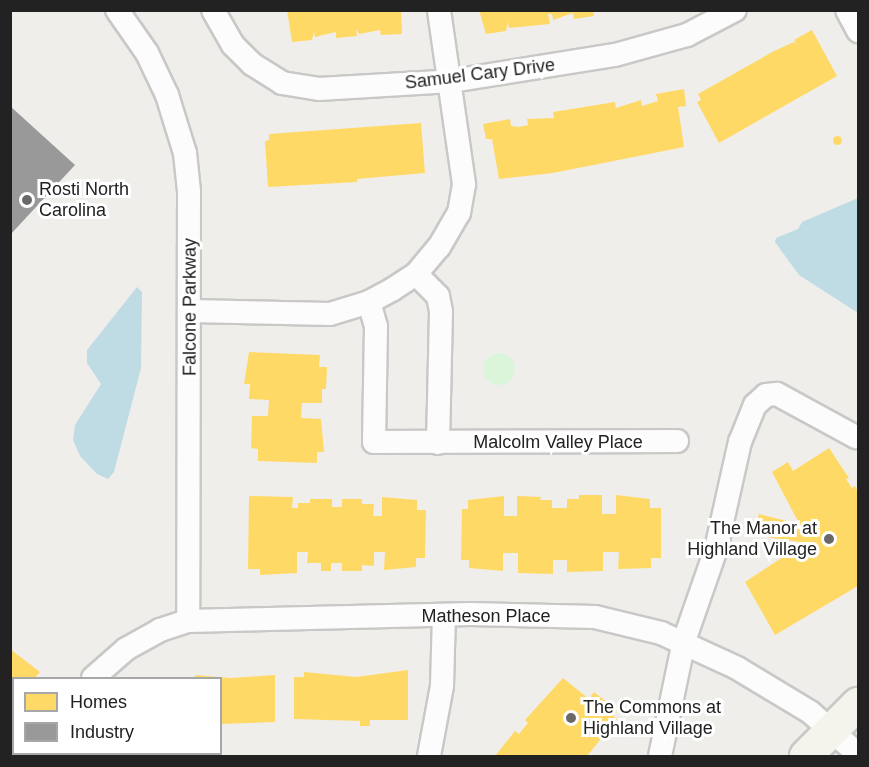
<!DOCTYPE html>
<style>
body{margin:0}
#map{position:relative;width:869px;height:767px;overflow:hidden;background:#f0eeeb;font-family:Helvetica,sans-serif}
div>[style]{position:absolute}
.park>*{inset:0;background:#daf5da}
.round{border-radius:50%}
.water>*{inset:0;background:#bfdbe3}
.homes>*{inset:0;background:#ffd966}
.industry>*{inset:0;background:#999;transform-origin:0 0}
.roads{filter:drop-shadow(2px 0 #c9c8c7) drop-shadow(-2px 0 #c9c8c7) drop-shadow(0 2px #c9c8c7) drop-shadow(0 -2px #c9c8c7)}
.minor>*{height:22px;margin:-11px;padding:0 11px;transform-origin:11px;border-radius:11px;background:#fdfcfc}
.secondary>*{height:32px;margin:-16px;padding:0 16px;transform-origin:16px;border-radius:16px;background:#f4f4ed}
.dots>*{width:16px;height:16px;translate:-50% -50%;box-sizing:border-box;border:3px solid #fff;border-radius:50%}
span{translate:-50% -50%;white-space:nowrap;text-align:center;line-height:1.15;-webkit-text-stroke:6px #fff;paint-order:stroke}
.street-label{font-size:18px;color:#222}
.poi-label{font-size:18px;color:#222}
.left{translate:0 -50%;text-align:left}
.right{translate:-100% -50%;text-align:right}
.frame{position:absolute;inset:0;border:12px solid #222;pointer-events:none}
.legend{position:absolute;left:12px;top:677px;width:210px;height:78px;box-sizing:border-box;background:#fff;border:2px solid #a7a7a7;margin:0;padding:8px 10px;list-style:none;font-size:18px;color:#222}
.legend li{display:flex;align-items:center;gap:12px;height:30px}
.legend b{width:30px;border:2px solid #a7a7a7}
</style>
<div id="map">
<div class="park">
<i class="round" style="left:483px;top:353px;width:32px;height:32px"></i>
</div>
<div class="water">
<i style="clip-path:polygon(858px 198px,858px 313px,799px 275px,775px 242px,776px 238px,798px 229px,802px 222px)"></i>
<i style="clip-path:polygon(137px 287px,142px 292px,141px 368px,114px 472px,108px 479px,97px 474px,80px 456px,73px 440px,75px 425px,101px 384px,87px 363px,87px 350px)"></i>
</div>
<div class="homes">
<i style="clip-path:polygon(287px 10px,401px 10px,402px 34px,381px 35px,380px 30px,359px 34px,356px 29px,357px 36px,336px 38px,336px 32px,315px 37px,314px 32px,312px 40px,292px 42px)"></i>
<i style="clip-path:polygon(479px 10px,593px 10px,594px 16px,574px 19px,573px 13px,553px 20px,552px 14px,548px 14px,550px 24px,509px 28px,508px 22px,506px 31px,486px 34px)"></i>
<i style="clip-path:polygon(812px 30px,837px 76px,719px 143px,697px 102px,701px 100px,698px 94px,774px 51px,794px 42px,797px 45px,794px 40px)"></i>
<i style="clip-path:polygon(684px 89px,686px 106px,678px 107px,684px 147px,553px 173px,499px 179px,492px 139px,486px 139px,483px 124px,510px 119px,511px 126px,519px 127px,528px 125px,527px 119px,554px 118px,553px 112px,615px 102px,616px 108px,641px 100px,642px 106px,658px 101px,656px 94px)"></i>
<i style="clip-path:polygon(421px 123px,425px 173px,357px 179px,357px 182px,268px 187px,265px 141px,269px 140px,269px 134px)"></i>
<i class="round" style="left:832.5px;top:135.5px;width:9px;height:9px"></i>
<i style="clip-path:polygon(249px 352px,320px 355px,319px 367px,327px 367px,326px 389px,322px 389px,322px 403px,302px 403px,301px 418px,321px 419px,324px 452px,317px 452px,317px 463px,258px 461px,258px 449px,251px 448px,252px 416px,268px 416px,269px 400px,249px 399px,250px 384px,244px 384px)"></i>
<i style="clip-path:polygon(829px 448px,849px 478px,846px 479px,852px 488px,855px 486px,858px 492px,858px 586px,775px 635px,745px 582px,783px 557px,781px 555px,799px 542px,754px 535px,759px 514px,787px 521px,786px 526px,802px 529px,772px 472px,788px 462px,793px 471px)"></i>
<i style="clip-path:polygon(579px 495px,602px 495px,602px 514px,616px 514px,616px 495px,650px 499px,650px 508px,661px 508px,661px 558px,651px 558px,651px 568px,618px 569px,619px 552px,603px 552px,603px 571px,567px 572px,567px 560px,553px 560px,553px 574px,518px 573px,518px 553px,503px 553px,503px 571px,469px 568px,469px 560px,461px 560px,462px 509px,468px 509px,468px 500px,504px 496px,504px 516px,517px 516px,517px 496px,541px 497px,540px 500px,552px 500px,552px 508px,567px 508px,567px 499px,579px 499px)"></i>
<i style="clip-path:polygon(249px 496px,293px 497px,292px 508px,298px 508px,298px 503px,310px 503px,310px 499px,332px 499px,332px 507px,342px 507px,342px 499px,362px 499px,362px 504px,374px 504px,373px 516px,382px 516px,382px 497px,417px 500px,417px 510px,426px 510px,425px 558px,416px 558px,416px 567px,384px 570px,385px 552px,374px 552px,374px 566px,362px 565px,362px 571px,342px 571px,342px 563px,331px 563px,331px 571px,321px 571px,321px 563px,307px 563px,308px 552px,297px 552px,297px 573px,260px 575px,260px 569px,248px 569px)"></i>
<i style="clip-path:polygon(10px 649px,40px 672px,35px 678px,14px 678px,10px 711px)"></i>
<i style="clip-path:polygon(408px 670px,408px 720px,370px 720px,370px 726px,360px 726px,360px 721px,294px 719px,294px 677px,304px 677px,304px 672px,356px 677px)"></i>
<i style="clip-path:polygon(195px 675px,230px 678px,275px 675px,275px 722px,220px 724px,220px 678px,195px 678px)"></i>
<i style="clip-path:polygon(563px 678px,589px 699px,594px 692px,617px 710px,613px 716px,617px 719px,587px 756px,495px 756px,515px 731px,519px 734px,528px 723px,525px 720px)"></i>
<i style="clip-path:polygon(106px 754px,161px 754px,103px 756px)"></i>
</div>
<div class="industry">
<i style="clip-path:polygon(10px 106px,75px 165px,10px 235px)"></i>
<i style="left:187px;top:754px;width:17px;height:2px"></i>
</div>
<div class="roads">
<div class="minor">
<i style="left:117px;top:10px;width:52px;rotate:55.1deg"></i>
<i style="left:147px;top:53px;width:47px;rotate:64.5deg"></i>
<i style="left:167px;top:95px;width:61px;rotate:72.8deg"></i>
<i style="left:185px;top:153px;width:39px;rotate:84deg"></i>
<i style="left:189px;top:192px;width:429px;rotate:90.1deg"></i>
<i style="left:213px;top:10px;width:40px;rotate:60.3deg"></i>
<i style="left:233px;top:45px;width:27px;rotate:45deg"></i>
<i style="left:252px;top:64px;width:36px;rotate:32deg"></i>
<i style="left:282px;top:83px;width:37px;rotate:9deg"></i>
<i style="left:319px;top:89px;width:133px;rotate:-3.4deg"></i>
<i style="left:452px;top:81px;width:165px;rotate:-9.1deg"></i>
<i style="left:615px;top:55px;width:75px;rotate:-15.5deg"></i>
<i style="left:687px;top:35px;width:54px;rotate:-27.5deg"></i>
<i style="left:847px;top:10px;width:24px;rotate:62deg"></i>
<i style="left:416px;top:274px;width:31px;rotate:45deg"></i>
<i style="left:438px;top:296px;width:16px;rotate:79deg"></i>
<i style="left:441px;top:312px;width:131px;rotate:91.3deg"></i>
<i style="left:369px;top:302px;width:26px;rotate:74deg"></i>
<i style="left:376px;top:327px;width:115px;rotate:91deg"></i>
<i style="left:374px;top:442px;width:303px;rotate:-0.2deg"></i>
<i style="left:191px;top:311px;width:139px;rotate:1.2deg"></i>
<i style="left:330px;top:314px;width:41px;rotate:-17.1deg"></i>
<i style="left:369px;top:302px;width:27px;rotate:-28deg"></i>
<i style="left:393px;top:289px;width:27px;rotate:-33deg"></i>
<i style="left:416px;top:274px;width:35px;rotate:-50deg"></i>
<i style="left:439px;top:247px;width:39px;rotate:-60deg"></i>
<i style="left:459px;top:213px;width:29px;rotate:-80deg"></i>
<i style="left:464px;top:184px;width:176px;rotate:-98.2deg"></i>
<i style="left:93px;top:678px;width:44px;rotate:-41.3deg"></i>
<i style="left:126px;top:649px;width:39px;rotate:-29deg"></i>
<i style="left:160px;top:630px;width:29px;rotate:-18deg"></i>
<i style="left:188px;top:621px;width:283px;rotate:-1.4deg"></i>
<i style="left:471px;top:614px;width:124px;rotate:1.4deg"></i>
<i style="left:595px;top:617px;width:68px;rotate:13.6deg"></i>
<i style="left:661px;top:633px;width:84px;rotate:24.7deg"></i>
<i style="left:737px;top:668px;width:85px;rotate:31.1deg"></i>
<i style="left:810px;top:712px;width:64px;rotate:41.2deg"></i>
<i style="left:31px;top:756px;width:4px;rotate:-34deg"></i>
<i style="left:429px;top:756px;width:71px;rotate:-79.5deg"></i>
<i style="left:442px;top:686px;width:70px;rotate:-88.4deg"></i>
<i style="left:660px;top:756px;width:117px;rotate:-78.2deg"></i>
<i style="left:684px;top:641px;width:97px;rotate:-70.8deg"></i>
<i style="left:716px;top:549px;width:110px;rotate:-77.4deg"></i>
<i style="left:740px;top:442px;width:40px;rotate:-68deg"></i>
<i style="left:755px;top:405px;width:15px;rotate:-42deg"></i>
<i style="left:766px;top:395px;width:11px;rotate:-5deg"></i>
<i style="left:777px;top:394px;width:90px;rotate:28.6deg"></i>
</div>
<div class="secondary">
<i style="left:806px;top:756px;width:74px;rotate:-45deg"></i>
</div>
</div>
<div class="dots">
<i style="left:27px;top:200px;background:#6a6968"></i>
<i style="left:829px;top:539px;background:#6a6968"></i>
<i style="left:571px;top:718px;background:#6a6968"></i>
</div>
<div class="street-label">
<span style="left:480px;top:74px;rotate:-7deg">Samuel Cary Drive</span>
<span style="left:190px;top:307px;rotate:-90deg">Falcone Parkway</span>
<span style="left:558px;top:442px">Malcolm Valley Place</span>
<span style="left:486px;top:616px">Matheson Place</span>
</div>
<div class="poi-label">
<span class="left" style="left:39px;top:200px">Rosti North<br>Carolina</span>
<span class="right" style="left:817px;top:539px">The Manor at<br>Highland Village</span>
<span class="left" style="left:583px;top:718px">The Commons at<br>Highland Village</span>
</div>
<div class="frame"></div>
<ul class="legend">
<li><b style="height:16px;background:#ffd966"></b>Homes</li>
<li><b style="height:16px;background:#999"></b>Industry</li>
</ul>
</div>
